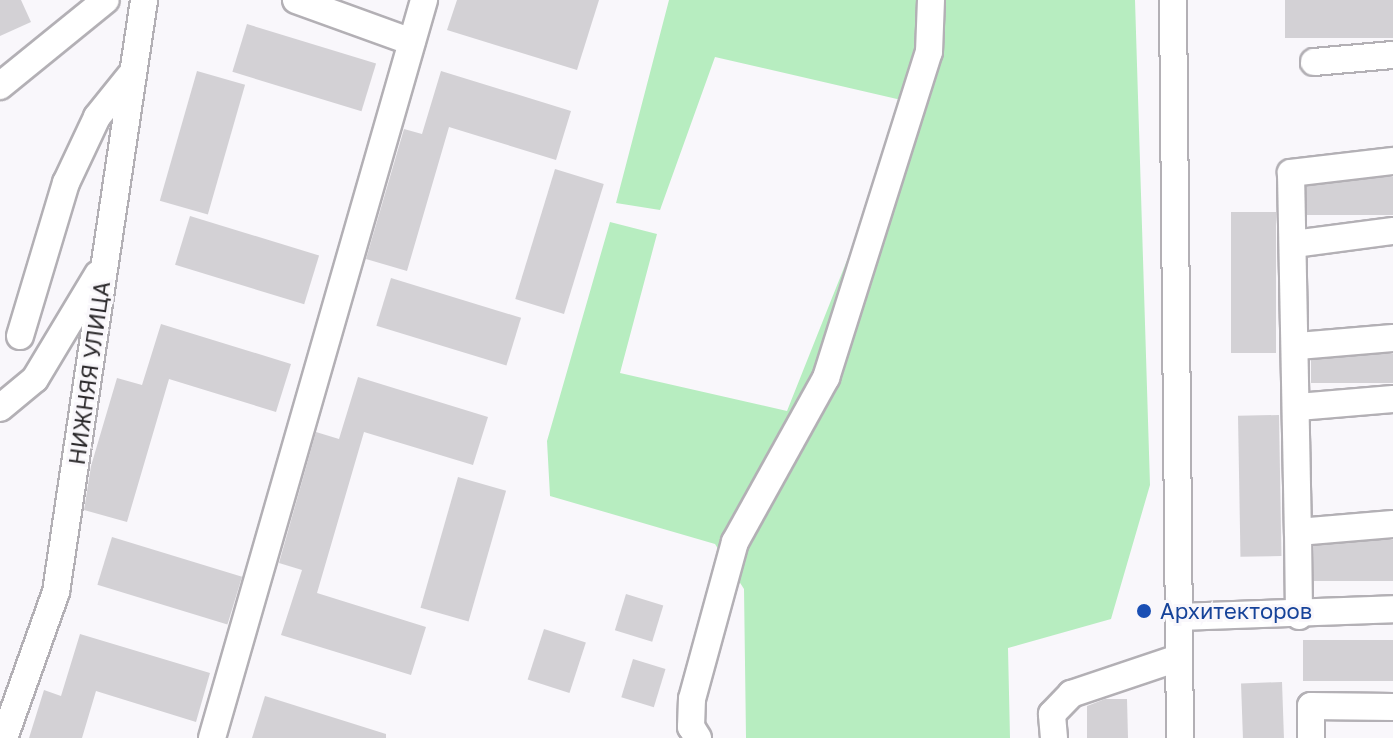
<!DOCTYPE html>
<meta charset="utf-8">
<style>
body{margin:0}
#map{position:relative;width:1393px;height:738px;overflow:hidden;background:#f9f7fb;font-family:"Golos Text",sans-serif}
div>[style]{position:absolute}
.green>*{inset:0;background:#b7edc0}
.building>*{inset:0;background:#d3d1d5;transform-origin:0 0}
.roads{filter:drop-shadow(2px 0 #b3b0b5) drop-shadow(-2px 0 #b3b0b5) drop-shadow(0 2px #b3b0b5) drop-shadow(0 -2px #b3b0b5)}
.minor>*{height:26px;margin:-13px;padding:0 13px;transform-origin:13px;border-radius:13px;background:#fff}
.dots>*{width:22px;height:22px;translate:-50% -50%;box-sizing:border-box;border:4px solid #f9f7fb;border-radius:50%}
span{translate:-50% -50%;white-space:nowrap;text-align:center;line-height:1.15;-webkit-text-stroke:6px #f9f7fb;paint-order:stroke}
.street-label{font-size:22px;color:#2b292b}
.transit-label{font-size:22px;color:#164399}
.left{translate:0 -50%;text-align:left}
</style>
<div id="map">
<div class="green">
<i style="clip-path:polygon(669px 0,1135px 0,1150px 485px,1111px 619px,1008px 648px,1010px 738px,746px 738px,744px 589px,715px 544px,550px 496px,547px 441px,610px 222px,657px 234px,620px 373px,787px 411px,910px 102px,715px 57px,660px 210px,616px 203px)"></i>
</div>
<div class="building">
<i style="clip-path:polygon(0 0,21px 0,31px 22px,0 36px)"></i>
<i style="clip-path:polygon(457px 0,599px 0,577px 70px,447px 30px)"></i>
<i style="left:1393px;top:0;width:38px;height:108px;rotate:90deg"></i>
<i style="left:247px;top:24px;width:135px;height:50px;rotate:17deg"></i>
<i style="left:197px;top:71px;width:50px;height:135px;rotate:16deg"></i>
<i style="clip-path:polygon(441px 71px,571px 111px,556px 160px,449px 127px,407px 271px,366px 259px,404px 129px,422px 134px)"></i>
<i style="left:555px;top:169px;width:51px;height:136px;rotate:17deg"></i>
<i style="left:1393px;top:177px;width:38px;height:87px;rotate:90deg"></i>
<i style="left:1276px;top:212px;width:141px;height:45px;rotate:90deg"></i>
<i style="left:190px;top:216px;width:135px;height:51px;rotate:17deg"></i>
<i style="left:391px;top:278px;width:136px;height:50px;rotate:17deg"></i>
<i style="clip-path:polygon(161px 324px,291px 364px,276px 412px,169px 379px,127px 522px,84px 510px,91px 466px,117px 378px,142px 385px)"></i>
<i style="left:1393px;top:354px;width:29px;height:82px;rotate:90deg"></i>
<i style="clip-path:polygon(358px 377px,488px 417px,473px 465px,364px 432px,317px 593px,426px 627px,411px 675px,281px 635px,302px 570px,279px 563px,316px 432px,339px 439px)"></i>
<i style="left:1279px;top:415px;width:141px;height:41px;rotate:89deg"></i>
<i style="left:458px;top:477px;width:50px;height:136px;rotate:16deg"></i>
<i style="left:112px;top:537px;width:136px;height:50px;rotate:17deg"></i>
<i style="left:1393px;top:540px;width:41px;height:79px;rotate:90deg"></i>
<i style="left:626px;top:594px;width:39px;height:38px;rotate:17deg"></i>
<i style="left:544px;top:629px;width:44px;height:53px;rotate:18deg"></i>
<i style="clip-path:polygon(80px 634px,210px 673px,196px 722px,96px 691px,82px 738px,29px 738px,44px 690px,61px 696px)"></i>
<i style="left:1393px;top:640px;width:41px;height:90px;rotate:90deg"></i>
<i style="left:633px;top:659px;width:34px;height:40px;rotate:17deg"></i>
<i style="left:1282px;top:682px;width:56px;height:41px;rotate:88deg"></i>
<i style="clip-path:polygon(265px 696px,386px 734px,386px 738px,252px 738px)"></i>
<i style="clip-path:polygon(1105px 699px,1127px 699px,1128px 738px,1087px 738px,1087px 706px)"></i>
</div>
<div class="roads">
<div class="minor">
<i style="left:296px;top:0;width:123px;rotate:19.9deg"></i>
<i style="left:1173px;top:0;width:738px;rotate:89.46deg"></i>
<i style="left:1314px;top:62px;width:79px;rotate:-5.1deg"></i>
<i style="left:0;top:86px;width:136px;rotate:-39.1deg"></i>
<i style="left:1393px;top:161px;width:103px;rotate:173.3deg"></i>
<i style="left:1291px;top:173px;width:359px;rotate:88.9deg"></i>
<i style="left:1298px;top:532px;width:95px;rotate:-4.8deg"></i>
<i style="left:1294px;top:244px;width:100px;rotate:-7.5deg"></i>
<i style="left:20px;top:336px;width:160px;rotate:-73.3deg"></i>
<i style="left:66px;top:183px;width:73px;rotate:-64.8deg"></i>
<i style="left:97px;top:117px;width:53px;rotate:-51.2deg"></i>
<i style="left:1298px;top:346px;width:95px;rotate:-4.8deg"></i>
<i style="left:1298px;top:407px;width:95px;rotate:-4.8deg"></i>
<i style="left:0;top:408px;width:45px;rotate:-39.6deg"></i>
<i style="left:35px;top:379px;width:122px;rotate:-59deg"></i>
<i style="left:1298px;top:532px;width:84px;rotate:89.3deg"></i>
<i style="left:1179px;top:617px;width:214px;rotate:-2.1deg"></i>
<i style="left:4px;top:738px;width:155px;rotate:-70.4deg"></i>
<i style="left:56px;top:592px;width:599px;rotate:-81.54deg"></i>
<i style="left:212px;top:738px;width:768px;rotate:-73.97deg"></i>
<i style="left:698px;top:738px;width:13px;rotate:-122deg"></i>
<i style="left:691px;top:727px;width:28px;rotate:-88deg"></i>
<i style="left:692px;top:699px;width:163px;rotate:-74.7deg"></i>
<i style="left:735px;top:542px;width:188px;rotate:-61deg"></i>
<i style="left:826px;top:378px;width:342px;rotate:-72.5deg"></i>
<i style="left:929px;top:52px;width:52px;rotate:-87.8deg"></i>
<i style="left:1054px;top:738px;width:24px;rotate:-95deg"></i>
<i style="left:1052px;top:714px;width:28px;rotate:-46deg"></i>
<i style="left:1071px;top:694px;width:113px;rotate:-18.6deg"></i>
<i style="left:1311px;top:738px;width:32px;rotate:-90deg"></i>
<i style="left:1311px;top:706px;width:82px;rotate:0.7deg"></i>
</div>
</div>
<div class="dots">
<i style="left:1144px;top:611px;background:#1a4fb4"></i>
</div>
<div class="street-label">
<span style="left:89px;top:373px;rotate:-82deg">НИЖНЯЯ УЛИЦА</span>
</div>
<div class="transit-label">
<span class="left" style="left:1160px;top:611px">Архитекторов</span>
</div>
</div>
